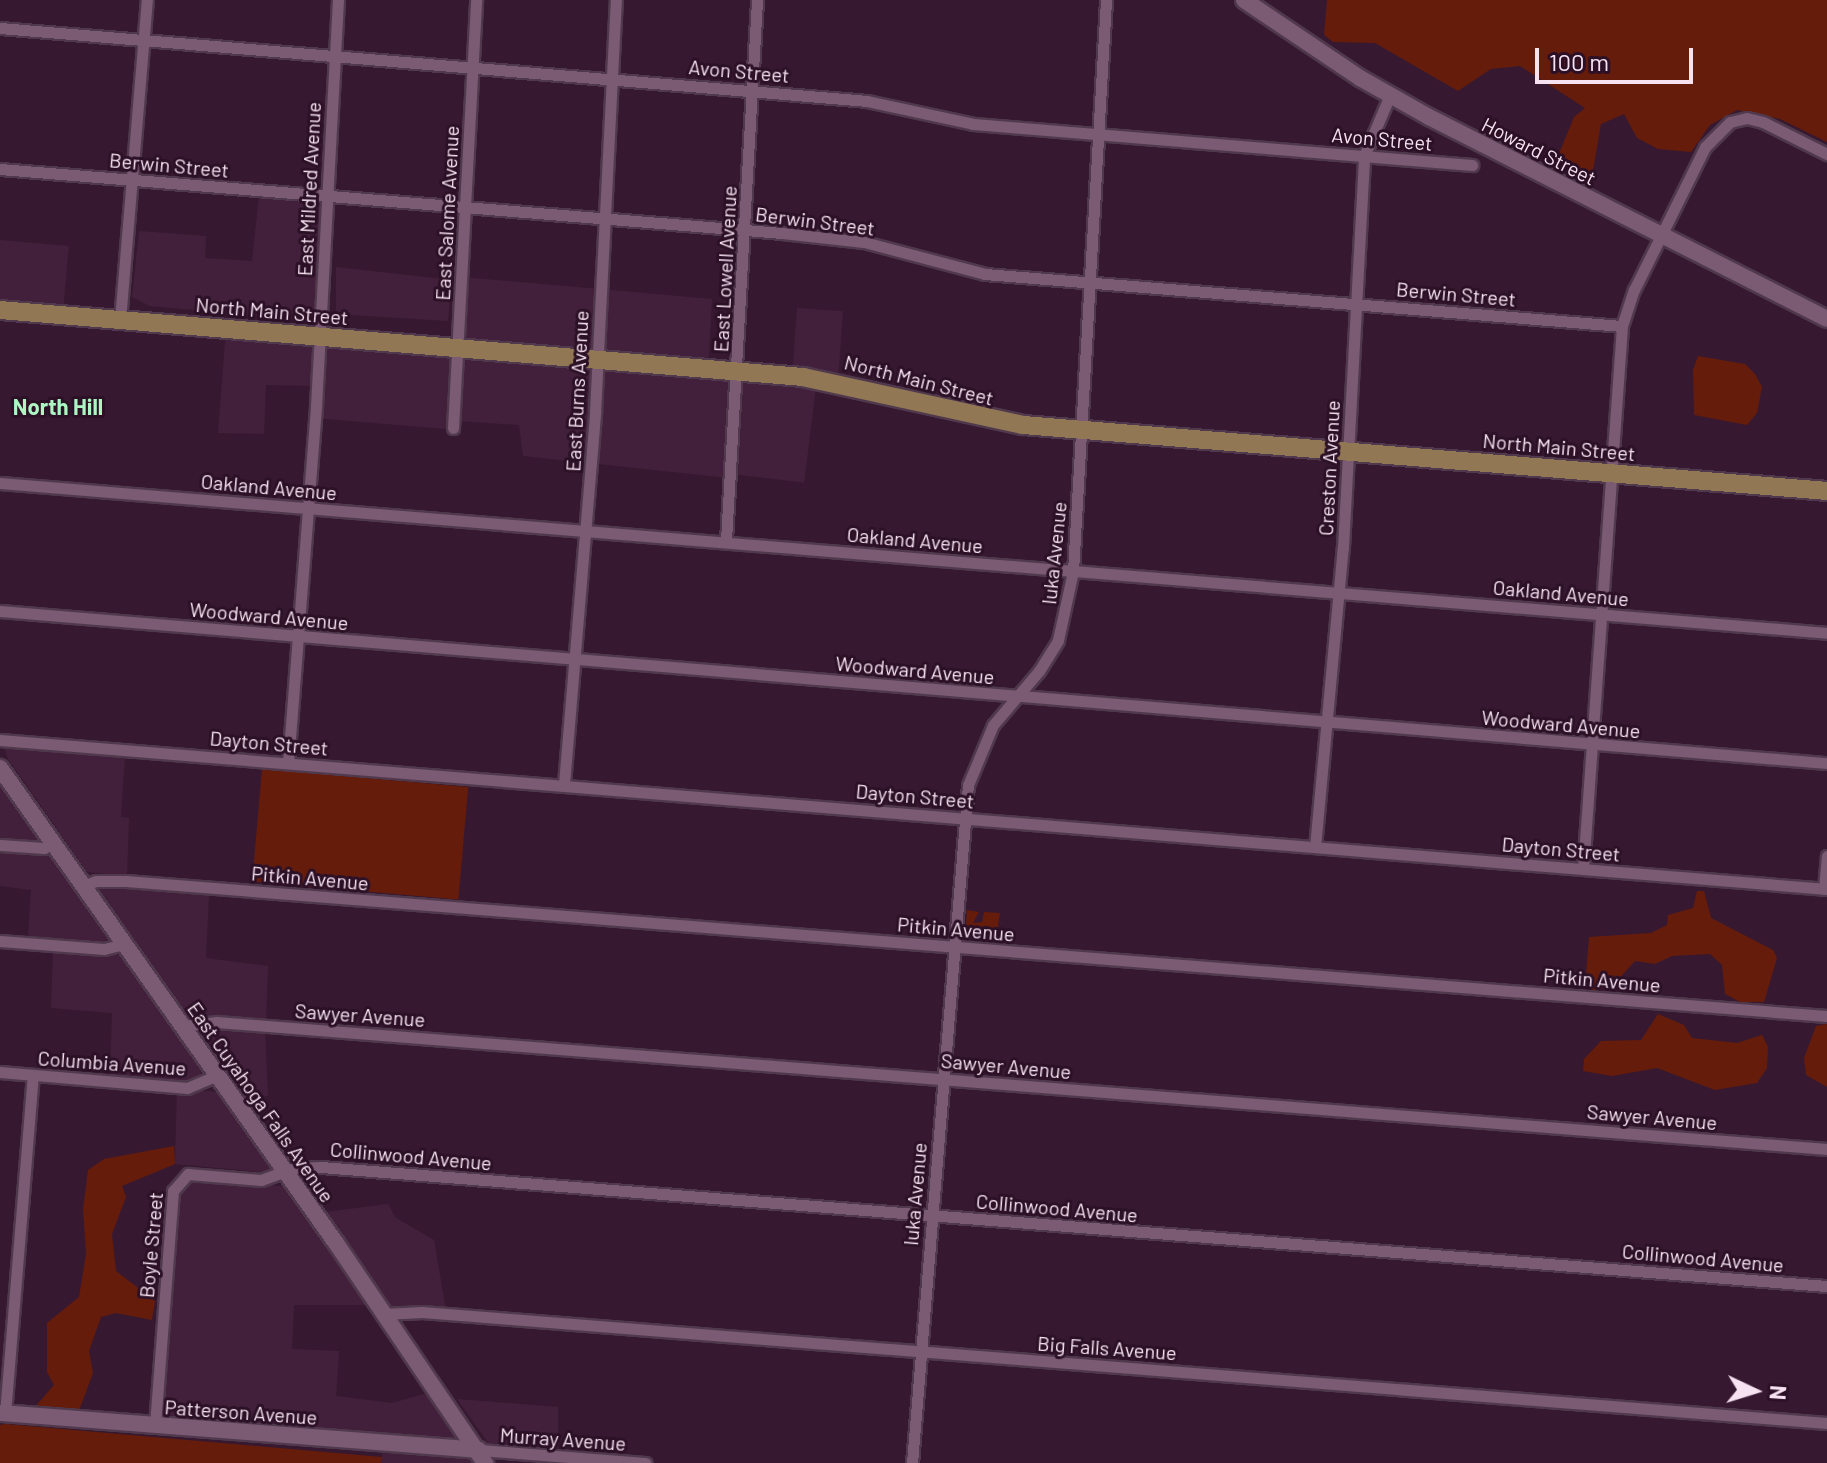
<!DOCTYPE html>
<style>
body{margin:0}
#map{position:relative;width:1827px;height:1463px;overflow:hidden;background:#361930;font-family:Barlow,sans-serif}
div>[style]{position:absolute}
.built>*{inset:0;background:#42203c;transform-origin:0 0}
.green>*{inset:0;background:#661c0b;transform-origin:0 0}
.roads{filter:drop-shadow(2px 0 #50394c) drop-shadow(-2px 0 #50394c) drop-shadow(0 2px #50394c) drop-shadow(0 -2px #50394c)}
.street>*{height:11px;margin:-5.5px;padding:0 5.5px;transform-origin:5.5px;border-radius:5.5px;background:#7b5a74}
.secondary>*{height:16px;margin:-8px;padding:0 8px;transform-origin:8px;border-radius:8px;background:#7b5a74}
.primary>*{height:18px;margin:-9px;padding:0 9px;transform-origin:9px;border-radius:9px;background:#917754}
span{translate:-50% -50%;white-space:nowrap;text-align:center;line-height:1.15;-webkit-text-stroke:6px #2b1026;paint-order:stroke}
.street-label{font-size:20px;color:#f6e2f1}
.neighbourhood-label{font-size:22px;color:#adf6c4;font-weight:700}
.north{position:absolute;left:1715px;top:1351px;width:80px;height:80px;-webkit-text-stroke:6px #2b1026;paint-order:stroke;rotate:94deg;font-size:22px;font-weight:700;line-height:32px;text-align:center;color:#f6e2f1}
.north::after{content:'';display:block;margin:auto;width:28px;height:36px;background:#f6e2f1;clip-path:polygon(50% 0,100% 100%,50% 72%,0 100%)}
.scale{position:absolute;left:1535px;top:48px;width:158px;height:36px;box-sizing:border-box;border:4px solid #f6e2f1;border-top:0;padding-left:10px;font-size:24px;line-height:28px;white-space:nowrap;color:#f6e2f1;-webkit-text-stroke:6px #2b1026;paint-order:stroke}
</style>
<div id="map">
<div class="built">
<i style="clip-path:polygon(259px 196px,322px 205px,313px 316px,307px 320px,150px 306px,132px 297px,139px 231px,206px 236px,205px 258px,252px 261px)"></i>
<i style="left:0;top:240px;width:69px;height:70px;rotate:5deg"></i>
<i style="clip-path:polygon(336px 267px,451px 280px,448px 321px,336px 314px)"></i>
<i style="clip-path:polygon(461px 277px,712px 299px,708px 368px,737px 370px,729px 478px,523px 456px,519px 425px,459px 421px,457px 430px,315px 418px,317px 386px,266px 385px,264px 434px,218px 433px,226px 329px,458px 347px)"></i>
<i style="left:797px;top:308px;width:46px;height:68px;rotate:4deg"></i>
<i style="left:739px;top:373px;width:78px;height:101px;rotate:7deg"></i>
<i style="clip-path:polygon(4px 746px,125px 755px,121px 817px,129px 818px,127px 876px,87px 872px,8px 759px)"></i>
<i style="clip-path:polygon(0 779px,42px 841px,0 842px)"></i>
<i style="clip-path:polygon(0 848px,49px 852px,109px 939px,98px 944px,28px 936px,31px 890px,0 886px)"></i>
<i style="clip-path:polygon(109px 885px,209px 894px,206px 958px,268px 966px,266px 1022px,187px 1014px,102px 897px,98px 888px)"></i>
<i style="clip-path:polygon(53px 952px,122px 955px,202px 1072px,192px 1083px,110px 1076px,112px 1013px,51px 1008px)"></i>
<i style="clip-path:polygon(208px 1024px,265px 1029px,268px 1096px,243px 1094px,203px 1032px)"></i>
<i style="clip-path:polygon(177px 1089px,221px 1092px,272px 1169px,261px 1172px,175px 1164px)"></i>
<i style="clip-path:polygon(190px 1179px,283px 1186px,368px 1305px,294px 1305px,292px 1349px,339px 1351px,336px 1396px,392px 1403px,435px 1391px,475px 1448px,158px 1422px,177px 1195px,179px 1183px)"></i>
<i style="clip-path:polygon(388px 1204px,396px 1218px,434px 1240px,446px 1311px,386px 1311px,318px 1213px)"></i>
<i style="clip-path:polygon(457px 1399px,558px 1407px,558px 1448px,489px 1444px)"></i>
<i style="clip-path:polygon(384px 1443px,479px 1450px,485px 1463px,381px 1463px)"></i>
</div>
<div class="green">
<i style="clip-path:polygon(1327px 0,1827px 0,1827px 142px,1780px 119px,1737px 110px,1710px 125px,1691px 152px,1658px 149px,1637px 138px,1624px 114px,1601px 124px,1592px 176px,1584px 180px,1556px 161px,1574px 117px,1585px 108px,1520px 66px,1491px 69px,1458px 91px,1375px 43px,1333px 42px,1324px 35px)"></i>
<i style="clip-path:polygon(1698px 356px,1745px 364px,1755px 374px,1762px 387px,1757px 413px,1747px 425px,1694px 415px,1693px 370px)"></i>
<i style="left:262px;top:769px;width:207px;height:113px;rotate:5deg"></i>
<i style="clip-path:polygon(1697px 891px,1704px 891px,1711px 918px,1773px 950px,1777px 958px,1764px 1002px,1740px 1002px,1725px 994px,1722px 965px,1710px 954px,1672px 956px,1655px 964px,1635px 961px,1616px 982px,1596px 991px,1585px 987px,1589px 937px,1651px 933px,1667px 925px,1668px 915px,1693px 908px)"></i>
<i style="clip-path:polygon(967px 910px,979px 912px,973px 923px,982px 922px,984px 912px,1000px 913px,996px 939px,965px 936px)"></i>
<i style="clip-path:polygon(1658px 1014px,1684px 1025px,1692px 1038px,1737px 1043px,1762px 1035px,1768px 1047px,1767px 1068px,1757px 1083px,1715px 1090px,1657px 1068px,1612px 1076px,1583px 1071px,1584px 1059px,1601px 1041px,1641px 1040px)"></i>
<i style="clip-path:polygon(1827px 1024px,1827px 1087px,1806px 1075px,1804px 1058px,1816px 1026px)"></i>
<i style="clip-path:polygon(174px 1146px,175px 1164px,122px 1186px,126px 1197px,112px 1234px,116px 1271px,155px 1301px,152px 1320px,116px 1313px,101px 1317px,89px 1351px,93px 1373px,77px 1416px,29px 1414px,54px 1385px,47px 1372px,47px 1323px,79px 1297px,86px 1254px,83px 1209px,88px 1170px,104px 1159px)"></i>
<i style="clip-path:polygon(5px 1424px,382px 1457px,381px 1463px,0 1463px,0 1425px)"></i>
</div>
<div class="roads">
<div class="street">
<i style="left:0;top:28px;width:870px;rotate:4.81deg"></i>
<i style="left:867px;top:101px;width:108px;rotate:12.2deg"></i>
<i style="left:973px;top:124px;width:501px;rotate:4.7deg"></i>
<i style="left:0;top:169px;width:785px;rotate:4.68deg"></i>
<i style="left:782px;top:233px;width:82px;rotate:6.3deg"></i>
<i style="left:864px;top:242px;width:125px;rotate:14.8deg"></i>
<i style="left:985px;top:274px;width:639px;rotate:4.67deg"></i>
<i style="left:120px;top:320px;width:321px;rotate:-85.2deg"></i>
<i style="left:453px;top:428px;width:429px;rotate:-86.9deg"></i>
<i style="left:0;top:483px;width:1833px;rotate:4.69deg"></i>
<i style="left:726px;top:540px;width:541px;rotate:-86.71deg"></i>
<i style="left:0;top:611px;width:1833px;rotate:4.76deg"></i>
<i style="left:0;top:740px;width:1833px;rotate:4.66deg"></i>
<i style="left:288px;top:763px;width:358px;rotate:-85.5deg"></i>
<i style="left:316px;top:406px;width:407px;rotate:-86.9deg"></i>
<i style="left:564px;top:784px;width:373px;rotate:-85.2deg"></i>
<i style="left:595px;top:412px;width:413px;rotate:-87.1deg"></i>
<i style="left:0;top:845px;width:44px;rotate:3.9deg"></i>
<i style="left:44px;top:848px;width:9px;rotate:-32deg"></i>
<i style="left:1315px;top:847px;width:301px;rotate:-84.7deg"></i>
<i style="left:1343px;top:547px;width:392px;rotate:-86.9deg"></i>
<i style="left:1364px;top:156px;width:66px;rotate:-66.9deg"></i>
<i style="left:1583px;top:869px;width:544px;rotate:-85.89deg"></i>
<i style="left:1622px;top:326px;width:38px;rotate:-72deg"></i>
<i style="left:1634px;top:290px;width:160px;rotate:-63.6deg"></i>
<i style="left:1705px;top:147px;width:35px;rotate:-45deg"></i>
<i style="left:1730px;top:122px;width:17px;rotate:-13deg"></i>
<i style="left:1747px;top:118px;width:16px;rotate:14deg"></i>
<i style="left:1763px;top:122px;width:72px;rotate:26.6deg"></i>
<i style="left:83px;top:886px;width:14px;rotate:-21deg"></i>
<i style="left:96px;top:881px;width:30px"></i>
<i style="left:126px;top:881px;width:1706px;rotate:4.54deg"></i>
<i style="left:1824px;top:889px;width:33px;rotate:-85deg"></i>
<i style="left:0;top:941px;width:104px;rotate:4.4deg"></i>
<i style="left:104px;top:949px;width:21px;rotate:-14deg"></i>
<i style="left:183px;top:1026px;width:34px;rotate:-7deg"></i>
<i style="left:217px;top:1022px;width:1615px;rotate:4.51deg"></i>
<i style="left:0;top:1072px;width:188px;rotate:4.9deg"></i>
<i style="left:187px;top:1088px;width:34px;rotate:-23deg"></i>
<i style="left:384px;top:1314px;width:38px;rotate:-3deg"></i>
<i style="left:422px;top:1312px;width:1409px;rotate:4.52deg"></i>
<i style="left:5px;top:1414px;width:340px;rotate:-85.3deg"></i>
<i style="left:155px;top:1425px;width:235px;rotate:-85.6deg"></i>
<i style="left:173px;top:1191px;width:23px;rotate:-49deg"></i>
<i style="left:188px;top:1174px;width:73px;rotate:4.7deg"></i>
<i style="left:261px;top:1180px;width:35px;rotate:-20deg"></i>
<i style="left:294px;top:1168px;width:27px;rotate:-2deg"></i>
<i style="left:321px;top:1167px;width:1511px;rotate:4.52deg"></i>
<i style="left:479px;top:1450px;width:167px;rotate:4.5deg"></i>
<i style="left:912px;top:1463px;width:680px;rotate:-85.28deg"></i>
<i style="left:968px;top:785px;width:65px;rotate:-67.4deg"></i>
<i style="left:993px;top:725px;width:71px;rotate:-49.6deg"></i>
<i style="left:1039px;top:671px;width:36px;rotate:-58deg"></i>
<i style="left:1058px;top:640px;width:71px;rotate:-77.7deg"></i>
<i style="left:1073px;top:571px;width:572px;rotate:-86.69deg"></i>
</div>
<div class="secondary">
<i style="left:1244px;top:0;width:140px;rotate:33.9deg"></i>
<i style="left:1360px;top:78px;width:79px;rotate:29.5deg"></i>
<i style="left:1429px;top:117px;width:446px;rotate:26.9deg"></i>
<i style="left:0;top:768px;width:582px;rotate:54.73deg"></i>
<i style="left:336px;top:1243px;width:266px;rotate:55.9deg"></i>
<i style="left:0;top:1413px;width:480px;rotate:4.4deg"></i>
</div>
<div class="primary">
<i style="left:0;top:310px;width:806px;rotate:4.77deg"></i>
<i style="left:803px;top:377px;width:225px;rotate:12.3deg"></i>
<i style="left:1023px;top:425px;width:807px;rotate:4.69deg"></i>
</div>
</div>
<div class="street-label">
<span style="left:739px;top:71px;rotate:5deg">Avon Street</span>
<span style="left:1382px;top:139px;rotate:5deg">Avon Street</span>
<span style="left:1539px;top:151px;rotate:27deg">Howard Street</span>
<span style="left:169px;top:165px;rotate:5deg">Berwin Street</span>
<span style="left:309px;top:189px;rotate:-87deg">East Mildred Avenue</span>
<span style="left:447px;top:213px;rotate:-87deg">East Salome Avenue</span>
<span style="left:815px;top:221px;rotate:7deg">Berwin Street</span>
<span style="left:725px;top:269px;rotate:-87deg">East Lowell Avenue</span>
<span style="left:1456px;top:294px;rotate:5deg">Berwin Street</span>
<span style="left:272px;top:311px;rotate:5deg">North Main Street</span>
<span style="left:919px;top:380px;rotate:14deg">North Main Street</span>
<span style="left:577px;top:391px;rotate:-87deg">East Burns Avenue</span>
<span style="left:1559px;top:447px;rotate:5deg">North Main Street</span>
<span style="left:1329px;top:468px;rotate:-87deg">Creston Avenue</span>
<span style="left:269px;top:487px;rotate:5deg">Oakland Avenue</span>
<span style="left:915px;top:540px;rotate:5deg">Oakland Avenue</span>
<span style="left:1054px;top:553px;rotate:-84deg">Iuka Avenue</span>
<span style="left:1561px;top:593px;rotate:5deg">Oakland Avenue</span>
<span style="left:269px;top:616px;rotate:5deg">Woodward Avenue</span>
<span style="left:915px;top:670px;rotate:5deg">Woodward Avenue</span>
<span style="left:1561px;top:724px;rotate:5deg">Woodward Avenue</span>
<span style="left:269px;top:743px;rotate:5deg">Dayton Street</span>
<span style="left:915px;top:796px;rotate:5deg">Dayton Street</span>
<span style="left:1561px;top:849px;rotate:5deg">Dayton Street</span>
<span style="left:310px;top:878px;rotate:5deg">Pitkin Avenue</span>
<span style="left:956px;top:929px;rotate:5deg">Pitkin Avenue</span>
<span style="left:1602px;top:980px;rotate:5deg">Pitkin Avenue</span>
<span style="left:360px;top:1015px;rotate:4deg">Sawyer Avenue</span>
<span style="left:112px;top:1063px;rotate:4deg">Columbia Avenue</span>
<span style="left:1006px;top:1066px;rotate:5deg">Sawyer Avenue</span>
<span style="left:261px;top:1102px;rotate:55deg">East Cuyahoga Falls Avenue</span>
<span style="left:1652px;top:1117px;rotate:5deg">Sawyer Avenue</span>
<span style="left:411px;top:1156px;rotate:5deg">Collinwood Avenue</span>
<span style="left:915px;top:1194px;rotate:-85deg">Iuka Avenue</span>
<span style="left:1057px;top:1208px;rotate:5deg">Collinwood Avenue</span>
<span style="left:151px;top:1245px;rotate:-85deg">Boyle Street</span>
<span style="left:1703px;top:1258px;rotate:5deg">Collinwood Avenue</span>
<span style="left:1107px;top:1348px;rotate:4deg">Big Falls Avenue</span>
<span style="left:241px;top:1412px;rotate:4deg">Patterson Avenue</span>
<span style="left:563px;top:1439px;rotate:4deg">Murray Avenue</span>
</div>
<div class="neighbourhood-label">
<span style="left:58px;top:407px">North Hill</span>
</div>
<div class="north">N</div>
<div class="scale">100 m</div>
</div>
